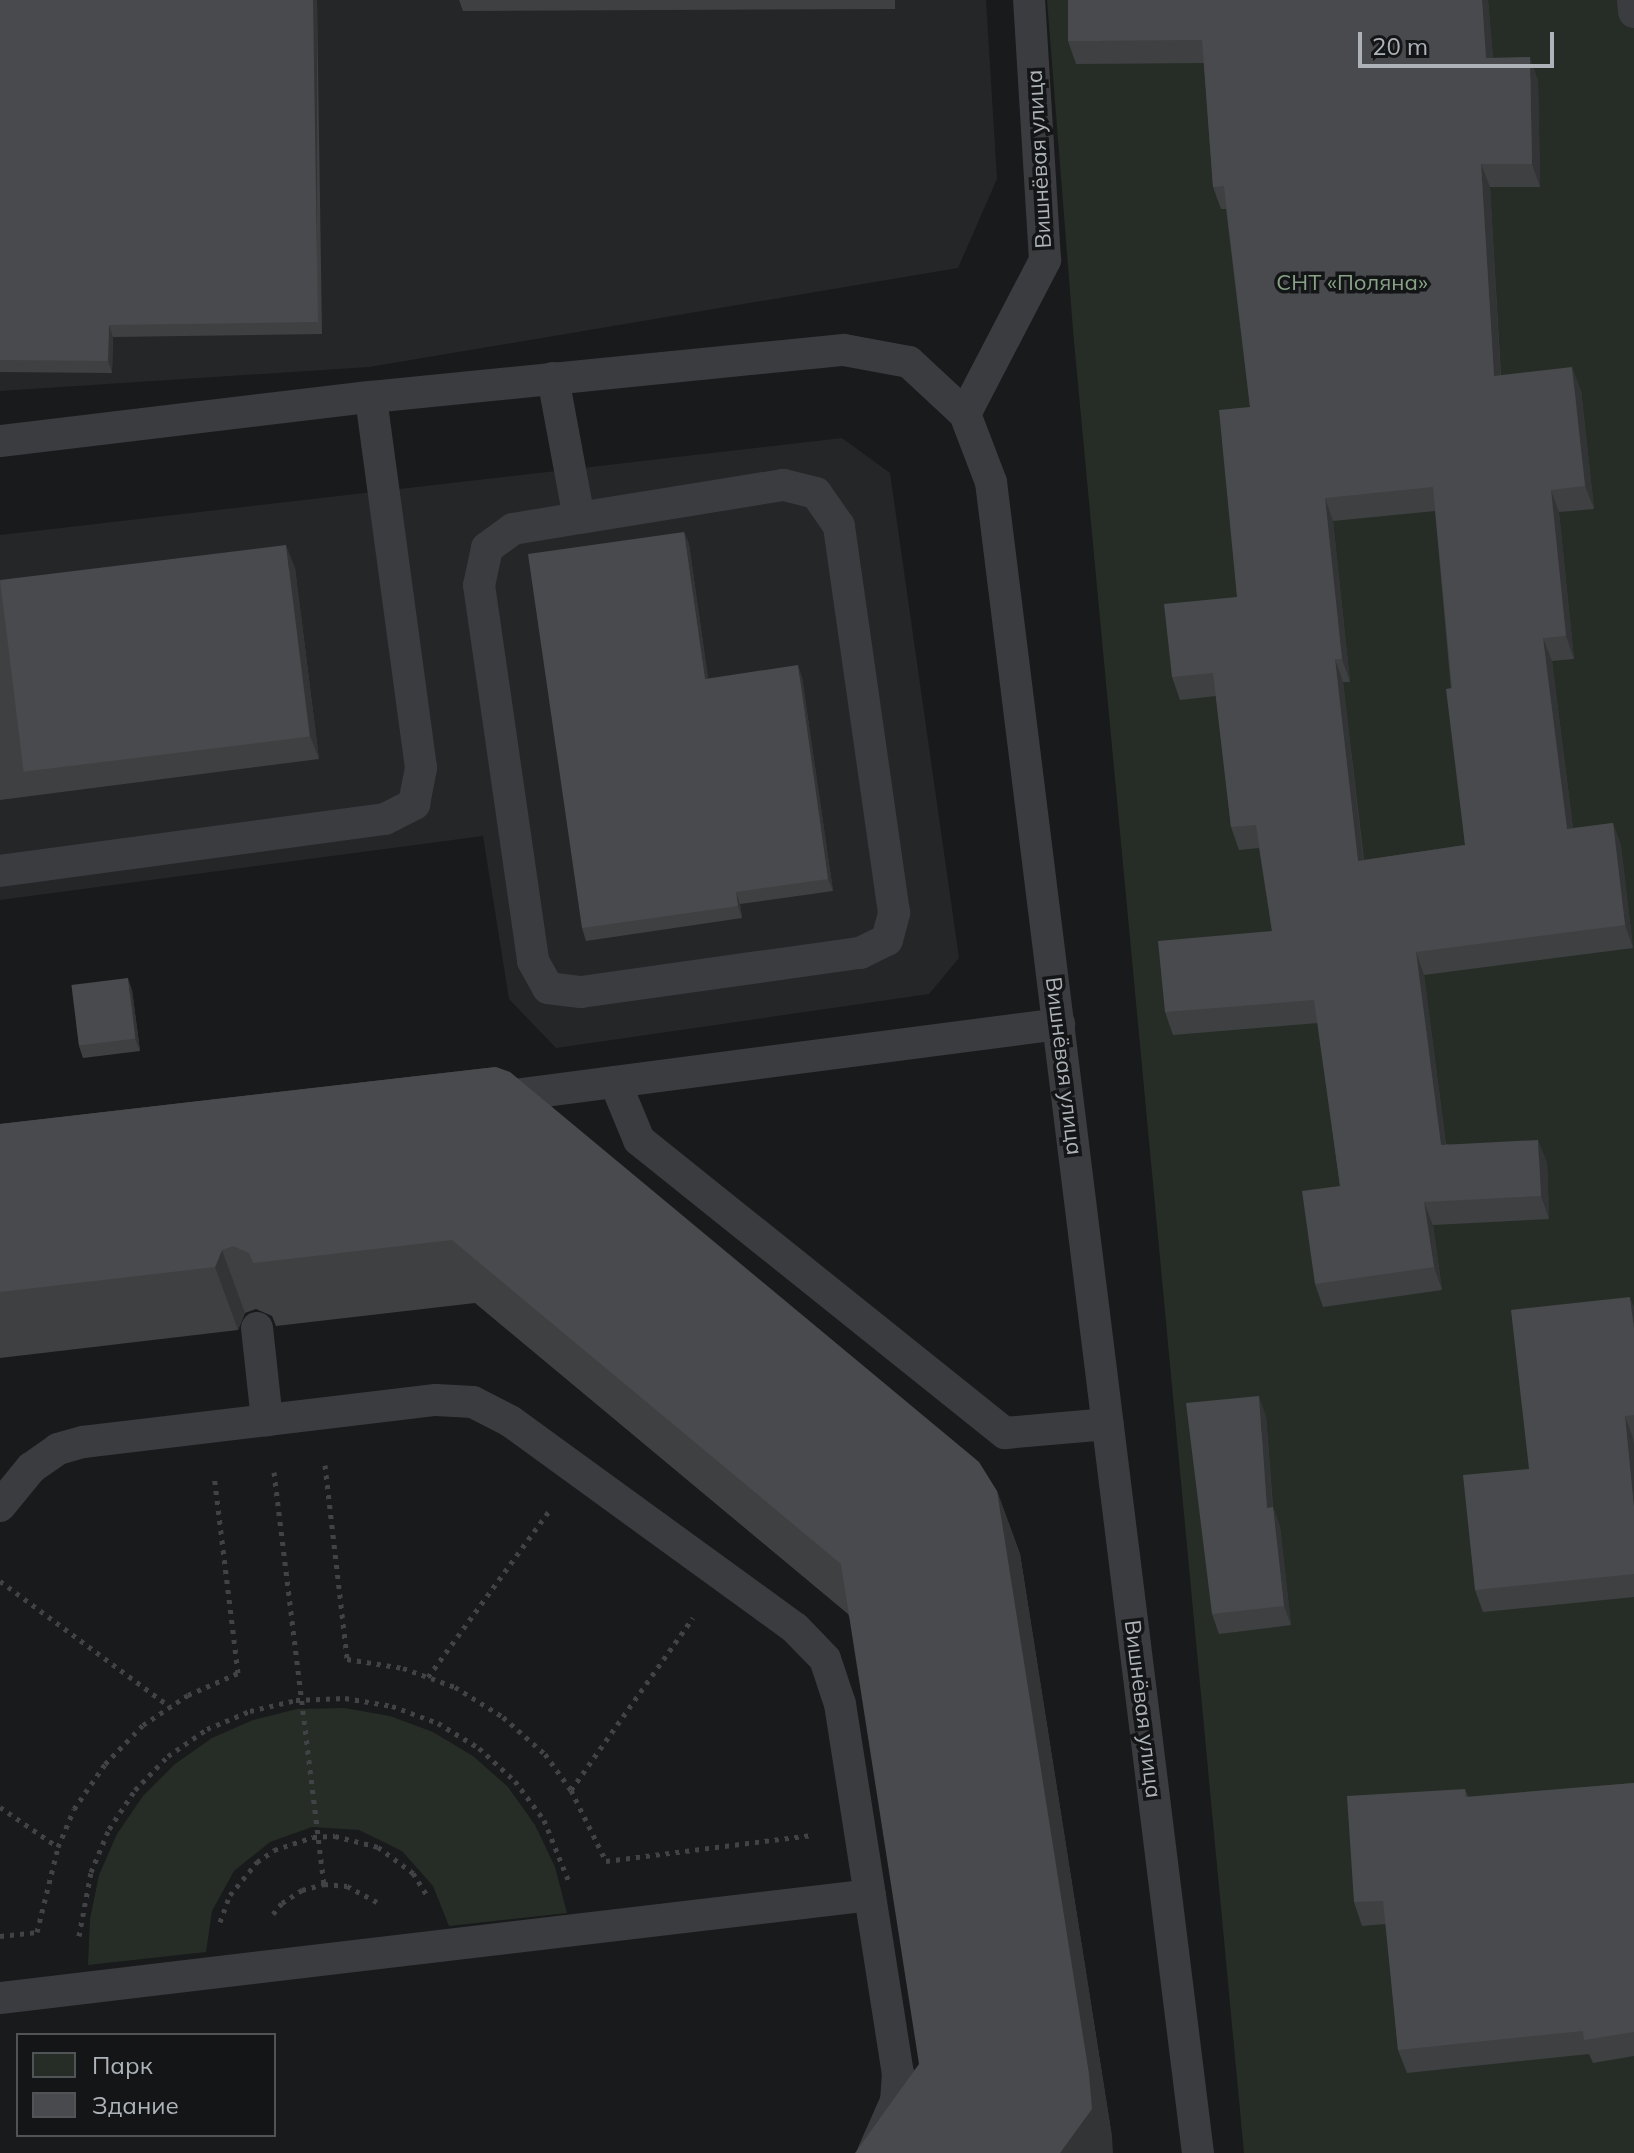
<!DOCTYPE html>
<meta charset="utf-8">
<style>
body{margin:0}
#map{position:relative;width:1634px;height:2153px;overflow:hidden;background:#191a1b;font-family:Mulish,sans-serif}
div>[style]{position:absolute}
.built>*{inset:0;background:#252628}
.green>*{inset:0;background:#262d26}
.path>*{height:5px;margin-top:-2.5px;transform-origin:0;background:repeating-linear-gradient(90deg,#414347 0 4px,transparent 0 10px)}
.lane>*{height:32px;margin:-16px;padding:0 16px;transform-origin:16px;border-radius:16px;background:#3b3c40}
.wall>*{inset:0;background:#3f4042}
.shaded-wall>*{inset:0;background:#333436;transform-origin:0 0}
.building>*{inset:0;background:#494a4d;transform-origin:0 0}
span{translate:-50% -50%;white-space:nowrap;text-align:center;line-height:1.15;-webkit-text-stroke:7px #141516;paint-order:stroke}
.street-label{font-size:22px;color:#adb3b9}
.park-label{font-size:22px;color:#89a287}
.legend{position:absolute;left:16px;top:2033px;width:260px;height:104px;box-sizing:border-box;background:#141516;border:2px solid #515457;margin:0;padding:10px 14px;list-style:none;font-size:24px;color:#adb3b9}
.legend li{display:flex;align-items:center;gap:16px;height:40px}
.legend b{width:40px;border:2px solid #515457}
.scale{position:absolute;left:1358px;top:32px;width:196px;height:36px;box-sizing:border-box;border:4px solid #adb3b9;border-top:0;padding-left:10px;font-size:24px;line-height:28px;white-space:nowrap;color:#adb3b9;-webkit-text-stroke:6px #141516;paint-order:stroke}
</style>
<div id="map">
<div class="built">
<i style="clip-path:polygon(0 0,986px 0,997px 179px,958px 268px,369px 367px,0 391px)"></i>
<i style="clip-path:polygon(842px 438px,890px 473px,959px 958px,929px 994px,556px 1048px,509px 999px,483px 836px,0 900px,0 535px)"></i>
</div>
<div class="green">
<i style="clip-path:polygon(1047px 0,1634px 0,1634px 2153px,1244px 2153px,1074px 342px)"></i>
<i style="clip-path:polygon(344px 1708px,390px 1716px,433px 1732px,473px 1756px,508px 1787px,535px 1825px,555px 1867px,567px 1913px,449px 1926px,433px 1886px,402px 1851px,359px 1830px,312px 1827px,270px 1842px,234px 1871px,212px 1911px,206px 1952px,88px 1965px,90px 1919px,99px 1875px,117px 1834px,143px 1796px,175px 1764px,212px 1738px,253px 1720px,297px 1709px)"></i>
</div>
<div class="path">
<i style="left:325px;top:1465px;width:195px;rotate:83.5deg"></i>
<i style="left:347px;top:1659px;width:57px;rotate:9.1deg"></i>
<i style="left:403px;top:1668px;width:55px;rotate:20.1deg"></i>
<i style="left:455px;top:1687px;width:57px;rotate:32deg"></i>
<i style="left:503px;top:1717px;width:56px;rotate:41.4deg"></i>
<i style="left:545px;top:1754px;width:44px;rotate:54.2deg"></i>
<i style="left:571px;top:1790px;width:79px;rotate:63.8deg"></i>
<i style="left:606px;top:1861px;width:208px;rotate:-7.2deg"></i>
<i style="left:274px;top:1472px;width:415px;rotate:83.1deg"></i>
<i style="left:0;top:1581px;width:212px;rotate:36.5deg"></i>
<i style="left:428px;top:1677px;width:207px;rotate:-53.9deg"></i>
<i style="left:571px;top:1790px;width:211px;rotate:-54.7deg"></i>
<i style="left:0;top:1807px;width:70px;rotate:34.6deg"></i>
<i style="left:273px;top:1914px;width:14px;rotate:-51deg"></i>
<i style="left:282px;top:1903px;width:24px;rotate:-33deg"></i>
<i style="left:302px;top:1890px;width:23px;rotate:-15deg"></i>
<i style="left:324px;top:1884px;width:23px;rotate:5deg"></i>
<i style="left:347px;top:1886px;width:34px;rotate:28deg"></i>
<i style="left:220px;top:1922px;width:29px;rotate:-70deg"></i>
<i style="left:230px;top:1895px;width:43px;rotate:-50.7deg"></i>
<i style="left:257px;top:1862px;width:21px;rotate:-35deg"></i>
<i style="left:274px;top:1850px;width:41px;rotate:-18.4deg"></i>
<i style="left:313px;top:1837px;width:22px;rotate:-3deg"></i>
<i style="left:335px;top:1836px;width:44px;rotate:14.3deg"></i>
<i style="left:378px;top:1847px;width:44px;rotate:36.6deg"></i>
<i style="left:413px;top:1873px;width:26px;rotate:58deg"></i>
<i style="left:0;top:1936px;width:37px;rotate:-6deg"></i>
<i style="left:37px;top:1932px;width:88px;rotate:-76.1deg"></i>
<i style="left:58px;top:1847px;width:41px;rotate:-67.2deg"></i>
<i style="left:74px;top:1809px;width:55px;rotate:-55.4deg"></i>
<i style="left:105px;top:1764px;width:54px;rotate:-45.7deg"></i>
<i style="left:143px;top:1725px;width:54px;rotate:-33.7deg"></i>
<i style="left:188px;top:1695px;width:55px;rotate:-23.7deg"></i>
<i style="left:238px;top:1673px;width:198px;rotate:-96.9deg"></i>
<i style="left:79px;top:1936px;width:65px;rotate:-79.4deg"></i>
<i style="left:91px;top:1872px;width:47px;rotate:-67.3deg"></i>
<i style="left:109px;top:1829px;width:47px;rotate:-56.3deg"></i>
<i style="left:135px;top:1790px;width:47px;rotate:-45.9deg"></i>
<i style="left:168px;top:1756px;width:47px;rotate:-34.7deg"></i>
<i style="left:207px;top:1729px;width:47px;rotate:-22.7deg"></i>
<i style="left:250px;top:1711px;width:47px;rotate:-13.4deg"></i>
<i style="left:296px;top:1700px;width:49px;rotate:-2.3deg"></i>
<i style="left:345px;top:1698px;width:48px;rotate:9.7deg"></i>
<i style="left:392px;top:1706px;width:49px;rotate:20.3deg"></i>
<i style="left:438px;top:1723px;width:48px;rotate:31.4deg"></i>
<i style="left:479px;top:1748px;width:49px;rotate:42.5deg"></i>
<i style="left:515px;top:1781px;width:49px;rotate:53.4deg"></i>
<i style="left:544px;top:1820px;width:67px;rotate:68deg"></i>
</div>
<div class="lane">
<i style="left:1633px;top:0;width:12px;rotate:85deg"></i>
<i style="left:553px;top:378px;width:142px;rotate:79.5deg"></i>
<i style="left:579px;top:518px;width:67px;rotate:170.5deg"></i>
<i style="left:513px;top:529px;width:32px;rotate:144deg"></i>
<i style="left:487px;top:548px;width:38px;rotate:102deg"></i>
<i style="left:479px;top:585px;width:380px;rotate:81.8deg"></i>
<i style="left:533px;top:961px;width:31px;rotate:61deg"></i>
<i style="left:548px;top:988px;width:33px;rotate:7deg"></i>
<i style="left:581px;top:992px;width:282px;rotate:-8deg"></i>
<i style="left:860px;top:953px;width:30px;rotate:-26deg"></i>
<i style="left:887px;top:940px;width:28px;rotate:-75deg"></i>
<i style="left:894px;top:913px;width:391px;rotate:-98.1deg"></i>
<i style="left:839px;top:526px;width:40px;rotate:-124.9deg"></i>
<i style="left:816px;top:493px;width:34px;rotate:-166deg"></i>
<i style="left:783px;top:485px;width:207px;rotate:170.8deg"></i>
<i style="left:965px;top:414px;width:174px;rotate:-62.5deg"></i>
<i style="left:1045px;top:260px;width:260px;rotate:-93.5deg"></i>
<i style="left:0;top:441px;width:374px;rotate:-6.8deg"></i>
<i style="left:371px;top:397px;width:475px;rotate:-5.7deg"></i>
<i style="left:844px;top:350px;width:66px;rotate:10.5deg"></i>
<i style="left:909px;top:362px;width:76px;rotate:42.9deg"></i>
<i style="left:965px;top:414px;width:73px;rotate:69.1deg"></i>
<i style="left:991px;top:482px;width:1684px;rotate:82.94deg"></i>
<i style="left:0;top:871px;width:388px;rotate:-7.7deg"></i>
<i style="left:385px;top:819px;width:33px;rotate:-27deg"></i>
<i style="left:414px;top:804px;width:37px;rotate:-79deg"></i>
<i style="left:421px;top:768px;width:374px;rotate:-97.7deg"></i>
<i style="left:615px;top:1082px;width:63px;rotate:67.5deg"></i>
<i style="left:639px;top:1140px;width:469px;rotate:38.7deg"></i>
<i style="left:1005px;top:1433px;width:103px;rotate:-5deg"></i>
<i style="left:491px;top:1098px;width:573px;rotate:-7.42deg"></i>
<i style="left:257px;top:1328px;width:93px;rotate:83.8deg"></i>
<i style="left:0;top:1506px;width:49px;rotate:-50.8deg"></i>
<i style="left:31px;top:1468px;width:33px;rotate:-35deg"></i>
<i style="left:58px;top:1449px;width:26px;rotate:-16deg"></i>
<i style="left:83px;top:1442px;width:355px;rotate:-6.8deg"></i>
<i style="left:436px;top:1400px;width:37px;rotate:3deg"></i>
<i style="left:473px;top:1402px;width:42px;rotate:27.2deg"></i>
<i style="left:510px;top:1421px;width:352px;rotate:36deg"></i>
<i style="left:795px;top:1628px;width:43px;rotate:45.9deg"></i>
<i style="left:825px;top:1659px;width:47px;rotate:71.6deg"></i>
<i style="left:840px;top:1704px;width:374px;rotate:81.1deg"></i>
<i style="left:898px;top:2073px;width:28px;rotate:94deg"></i>
<i style="left:896px;top:2101px;width:57px;rotate:113.9deg"></i>
<i style="left:0;top:1998px;width:876px;rotate:-6.75deg"></i>
</div>
<div class="wall">
<i style="clip-path:polygon(0 0,317px 0,322px 334px,113px 337px,112px 373px,0 372px)"></i>
<i style="clip-path:polygon(459px 0,895px 0,895px 9px,463px 11px)"></i>
<i style="clip-path:polygon(evenodd,1068px 0,1488px 0,1493px 58px,1538px 80px,1540px 187px,1490px 187px,1501px 375px,1581px 390px,1594px 509px,1559px 512px,1574px 659px,1552px 661px,1573px 828px,1613px 823px,1621px 846px,1633px 948px,1424px 975px,1446px 1144px,1547px 1162px,1549px 1219px,1433px 1225px,1442px 1290px,1323px 1307px,1315px 1284px,1340px 1186px,1318px 1023px,1173px 1035px,1165px 1012px,1272px 931px,1259px 848px,1239px 850px,1231px 827px,1216px 696px,1180px 700px,1172px 677px,1237px 597px,1250px 407px,1226px 209px,1221px 209px,1213px 187px,1204px 63px,1076px 64px,1068px 41px,1068px 0,1435px 511px,1465px 845px,1364px 860px,1343px 682px,1350px 682px,1333px 521px,1435px 511px)"></i>
<i style="clip-path:polygon(684px 532px,689px 544px,708px 679px,802px 677px,833px 891px,740px 904px,742px 918px,586px 941px,582px 928px)"></i>
<i style="clip-path:polygon(295px 568px,319px 759px,0 800px,0 581px)"></i>
<i style="clip-path:polygon(132px 990px,140px 1051px,83px 1058px,79px 1046px)"></i>
<i style="clip-path:polygon(496px 1067px,997px 1491px,1020px 1554px,1112px 2137px,848px 1614px,475px 1303px,276px 1326px,272px 1316px,256px 1309px,245px 1313px,238px 1330px,0 1358px,0 1124px)"></i>
<i style="clip-path:polygon(1634px 1307px,1634px 1597px,1483px 1612px,1475px 1590px,1529px 1469px)"></i>
<i style="clip-path:polygon(1266px 1416px,1273px 1507px,1280px 1527px,1291px 1625px,1219px 1634px,1212px 1614px)"></i>
<i style="clip-path:polygon(1634px 1783px,1634px 2056px,1593px 2063px,1589px 2054px,1407px 2073px,1398px 2050px,1386px 1924px,1362px 1926px,1354px 1902px,1465px 1789px,1468px 1797px)"></i>
</div>
<div class="shaded-wall">
<i style="left:313px;top:0;width:4px;height:322px"></i>
<i style="clip-path:polygon(1482px 0,1488px 0,1495px 81px,1486px 58px)"></i>
<i style="clip-path:polygon(1530px 57px,1538px 80px,1540px 187px,1532px 164px)"></i>
<i style="clip-path:polygon(1481px 164px,1490px 187px,1502px 399px,1494px 376px)"></i>
<i style="clip-path:polygon(109px 325px,113px 337px,112px 373px,108px 361px)"></i>
<i style="clip-path:polygon(1572px 367px,1581px 390px,1594px 509px,1585px 486px)"></i>
<i style="clip-path:polygon(1551px 490px,1559px 512px,1574px 659px,1566px 636px)"></i>
<i style="clip-path:polygon(1325px 498px,1333px 521px,1350px 682px,1342px 659px)"></i>
<i style="clip-path:polygon(684px 532px,689px 544px,710px 691px,705px 679px)"></i>
<i style="clip-path:polygon(286px 545px,295px 568px,319px 759px,310px 736px)"></i>
<i style="clip-path:polygon(1543px 638px,1552px 661px,1576px 852px,1567px 829px)"></i>
<i style="clip-path:polygon(1335px 659px,1343px 682px,1366px 883px,1358px 861px)"></i>
<i style="clip-path:polygon(798px 665px,802px 677px,833px 891px,828px 879px)"></i>
<i style="clip-path:polygon(1613px 823px,1621px 846px,1633px 948px,1625px 925px)"></i>
<i style="clip-path:polygon(736px 892px,740px 904px,742px 918px,738px 906px)"></i>
<i style="clip-path:polygon(1416px 952px,1424px 975px,1449px 1168px,1441px 1145px)"></i>
<i style="clip-path:polygon(128px 978px,132px 990px,140px 1051px,135px 1039px)"></i>
<i style="clip-path:polygon(1538px 1140px,1547px 1162px,1549px 1219px,1541px 1196px)"></i>
<i style="clip-path:polygon(1424px 1202px,1433px 1225px,1442px 1290px,1434px 1267px)"></i>
<i style="clip-path:polygon(222px 1250px,245px 1313px,238px 1330px,215px 1267px)"></i>
<i style="clip-path:polygon(1630px 1297px,1634px 1307px,1634px 1329px)"></i>
<i style="clip-path:polygon(1259px 1396px,1266px 1416px,1274px 1528px,1267px 1508px)"></i>
<i style="clip-path:polygon(1625px 1416px,1633px 1438px,1634px 1446px,1634px 1508px)"></i>
<i style="clip-path:polygon(997px 1491px,1020px 1554px,1112px 2137px,1113px 2153px,1060px 2153px)"></i>
<i style="clip-path:polygon(1273px 1507px,1280px 1527px,1291px 1625px,1284px 1606px)"></i>
</div>
<div class="building">
<i style="clip-path:polygon(0 0,313px 0,318px 322px,109px 325px,108px 361px,0 360px)"></i>
<i style="clip-path:polygon(evenodd,1068px 0,1482px 0,1486px 58px,1530px 57px,1532px 164px,1481px 164px,1494px 376px,1572px 367px,1585px 486px,1551px 490px,1566px 636px,1543px 638px,1567px 829px,1613px 823px,1625px 925px,1416px 952px,1441px 1145px,1538px 1140px,1541px 1196px,1424px 1202px,1434px 1267px,1315px 1284px,1302px 1191px,1340px 1186px,1314px 1000px,1165px 1012px,1158px 941px,1272px 931px,1256px 825px,1231px 827px,1213px 673px,1172px 677px,1164px 604px,1237px 597px,1219px 410px,1250px 407px,1224px 186px,1213px 187px,1202px 40px,1068px 41px,1068px 0,1433px 487px,1452px 688px,1446px 689px,1465px 845px,1358px 861px,1335px 659px,1342px 659px,1325px 498px,1433px 487px)"></i>
<i style="clip-path:polygon(684px 532px,705px 679px,798px 665px,828px 879px,736px 892px,738px 906px,582px 928px,528px 554px)"></i>
<i style="left:286px;top:545px;width:193px;height:288px;rotate:83deg"></i>
<i style="left:128px;top:978px;width:61px;height:57px;rotate:83deg"></i>
<i style="clip-path:polygon(496px 1067px,510px 1072px,979px 1462px,997px 1491px,1089px 2074px,1092px 2109px,1060px 2153px,855px 2153px,919px 2064px,841px 1564px,452px 1240px,253px 1263px,249px 1253px,233px 1246px,222px 1250px,215px 1267px,0 1292px,0 1124px)"></i>
<i style="clip-path:polygon(1630px 1297px,1634px 1329px,1634px 1415px,1625px 1416px,1634px 1508px,1634px 1574px,1475px 1590px,1463px 1475px,1529px 1469px,1511px 1310px)"></i>
<i style="clip-path:polygon(1259px 1396px,1267px 1508px,1273px 1507px,1284px 1606px,1212px 1614px,1186px 1403px)"></i>
<i style="clip-path:polygon(1634px 1783px,1634px 2032px,1584px 2040px,1583px 2031px,1398px 2050px,1383px 1901px,1354px 1902px,1347px 1796px,1465px 1789px,1465px 1797px)"></i>
</div>
<div class="street-label">
<span style="left:1039px;top:159px;rotate:-93deg">Вишнёвая улица</span>
<span style="left:1064px;top:1066px;rotate:83deg">Вишнёвая улица</span>
<span style="left:1143px;top:1709px;rotate:83deg">Вишнёвая улица</span>
</div>
<div class="park-label">
<span style="left:1352px;top:283px">СНТ «Поляна»</span>
</div>
<ul class="legend">
<li><b style="height:22px;background:#262d26"></b>Парк</li>
<li><b style="height:22px;background:#494a4d"></b>Здание</li>
</ul>
<div class="scale">20 m</div>
</div>
